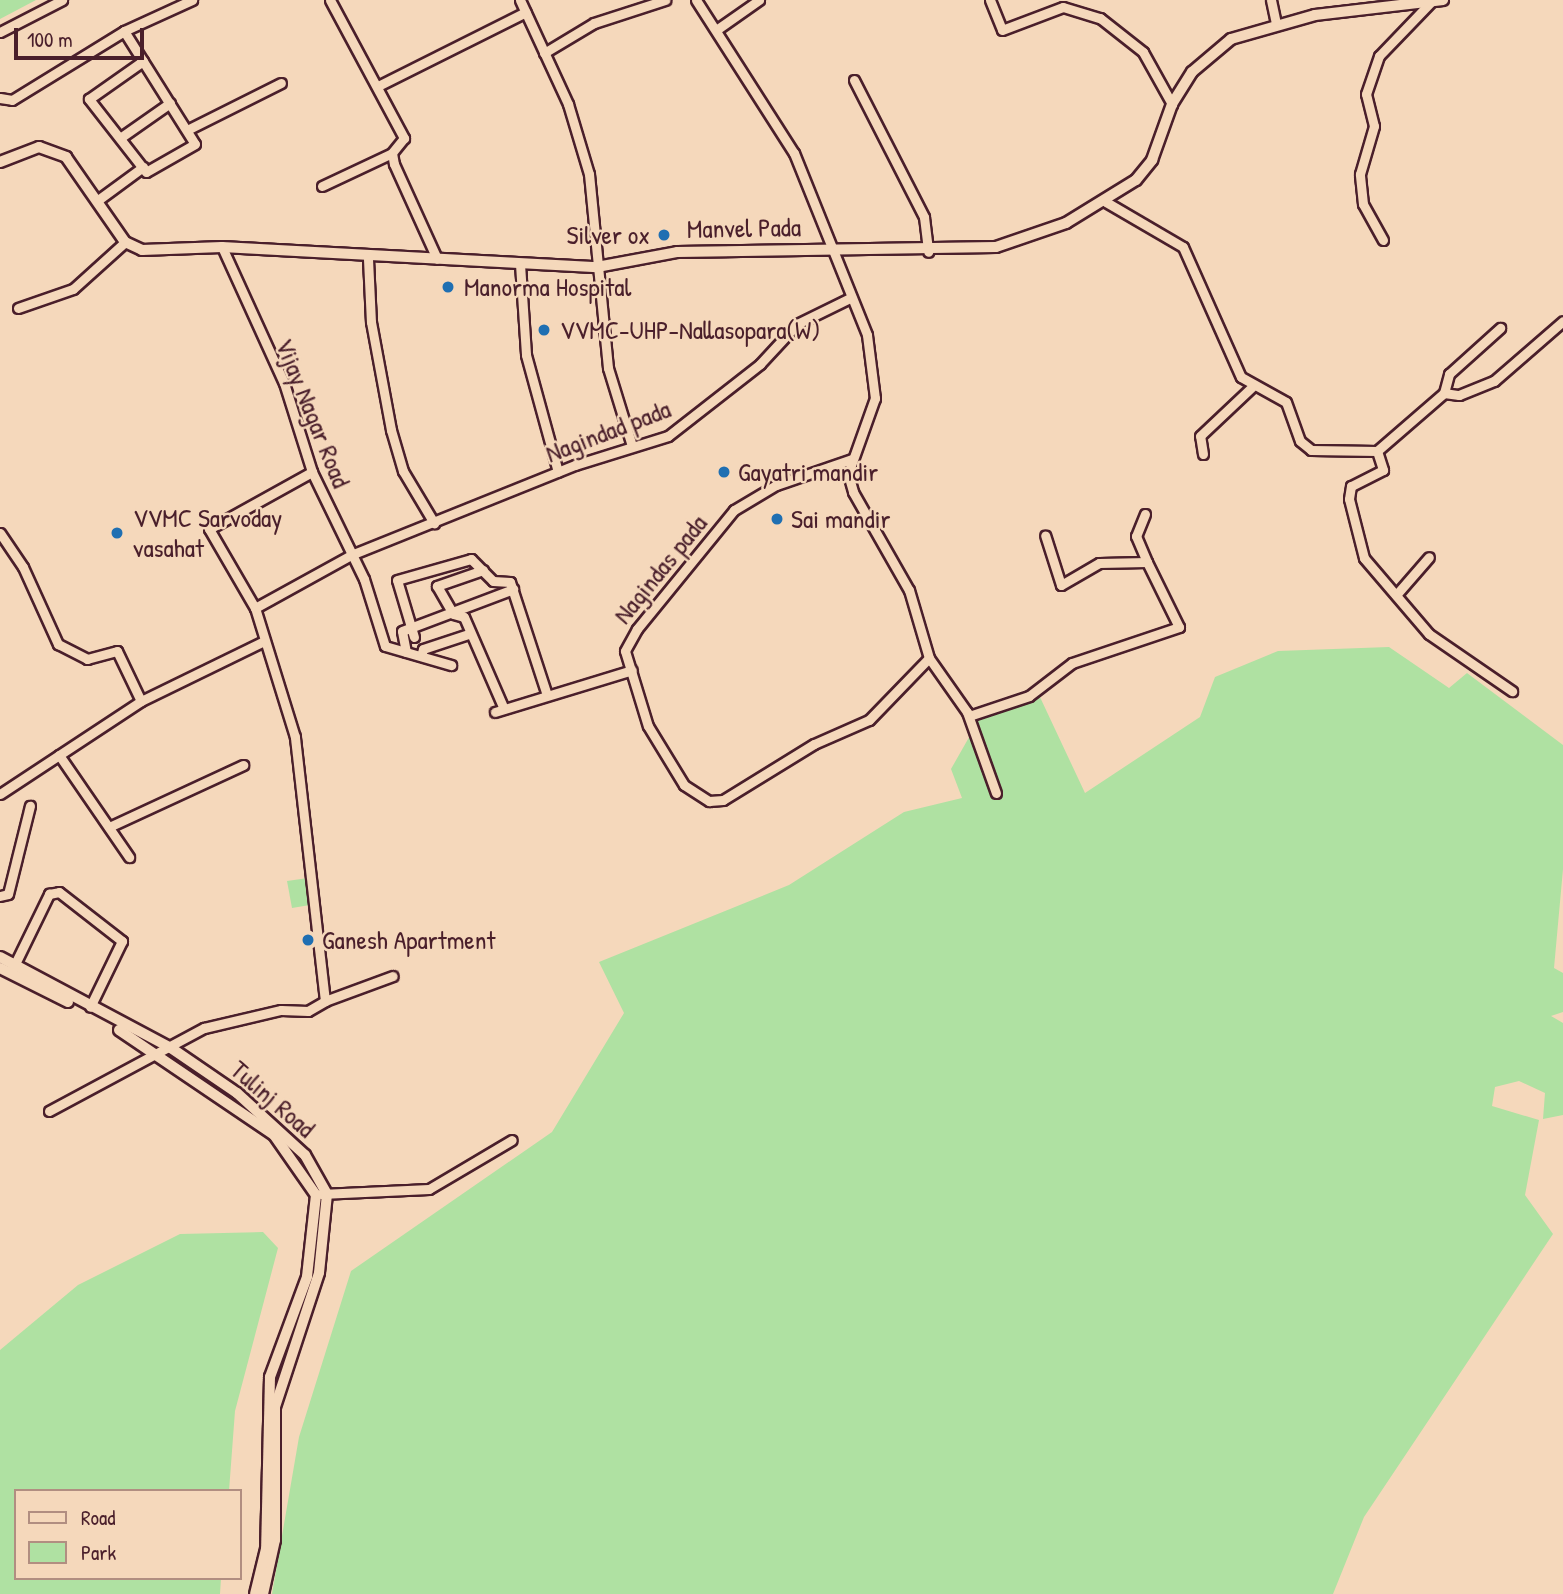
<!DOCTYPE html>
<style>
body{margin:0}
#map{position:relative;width:1563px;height:1594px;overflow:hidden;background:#f5d8bb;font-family:"Patrick Hand",sans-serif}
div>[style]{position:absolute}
.green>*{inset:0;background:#afe1a2}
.roads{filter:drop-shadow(2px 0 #4a1f2b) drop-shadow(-2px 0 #4a1f2b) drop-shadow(0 2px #4a1f2b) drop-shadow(0 -2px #4a1f2b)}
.minor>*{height:9px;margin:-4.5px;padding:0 4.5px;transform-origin:4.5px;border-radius:4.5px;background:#f5d8bb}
.major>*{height:10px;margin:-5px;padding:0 5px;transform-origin:5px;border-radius:5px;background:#f5d8bb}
.dots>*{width:19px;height:19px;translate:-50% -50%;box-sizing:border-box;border:4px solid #f5d8bb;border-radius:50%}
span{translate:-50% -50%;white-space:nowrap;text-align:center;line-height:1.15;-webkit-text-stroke:5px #f5d8bb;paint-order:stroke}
.street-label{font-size:26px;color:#4a1f2b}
.poi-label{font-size:26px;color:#4a1f2b}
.right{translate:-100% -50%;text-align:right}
.left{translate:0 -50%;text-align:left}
.legend{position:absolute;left:14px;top:1489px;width:228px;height:91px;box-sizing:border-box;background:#f5d8bb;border:2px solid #b18e81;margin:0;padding:9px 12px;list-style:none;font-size:21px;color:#4a1f2b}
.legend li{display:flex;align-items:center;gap:14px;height:35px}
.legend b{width:35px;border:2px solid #b18e81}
.scale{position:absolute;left:14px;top:28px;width:130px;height:32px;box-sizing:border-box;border:4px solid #4a1f2b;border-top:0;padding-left:9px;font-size:21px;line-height:24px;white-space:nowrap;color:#4a1f2b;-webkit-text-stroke:5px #f5d8bb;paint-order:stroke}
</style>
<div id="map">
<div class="green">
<i style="clip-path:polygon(0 0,36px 0,0 19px)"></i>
<i style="clip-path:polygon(1389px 647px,1449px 688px,1467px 673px,1563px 745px,1563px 869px,1554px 968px,1563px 973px,1563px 1012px,1551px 1016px,1563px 1023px,1563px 1115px,1543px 1119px,1545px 1093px,1519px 1081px,1495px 1087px,1492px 1106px,1539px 1120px,1525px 1195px,1553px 1234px,1364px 1517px,1333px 1594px,272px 1594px,299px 1437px,351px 1271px,552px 1132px,624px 1013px,599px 962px,789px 885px,904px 812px,962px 798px,951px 769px,980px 718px,1039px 695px,1085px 793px,1200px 717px,1215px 677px,1278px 651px)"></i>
<i style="clip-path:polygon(308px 878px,310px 905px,292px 908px,287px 881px)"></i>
<i style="clip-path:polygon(263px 1232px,278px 1248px,235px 1411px,229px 1491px,16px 1491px,16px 1578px,221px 1578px,220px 1594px,0 1594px,0 1350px,78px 1285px,180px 1234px)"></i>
</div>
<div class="roads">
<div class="minor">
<i style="left:330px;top:0;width:157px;rotate:61.8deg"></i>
<i style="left:404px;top:138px;width:19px;rotate:129deg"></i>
<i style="left:392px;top:153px;width:11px;rotate:80deg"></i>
<i style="left:394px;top:164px;width:104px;rotate:65.6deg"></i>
<i style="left:520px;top:0;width:115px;rotate:65.2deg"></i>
<i style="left:568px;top:104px;width:73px;rotate:73.3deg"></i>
<i style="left:589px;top:174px;width:195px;rotate:84.4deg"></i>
<i style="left:608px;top:368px;width:82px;rotate:72.9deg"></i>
<i style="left:696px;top:0;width:182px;rotate:57.4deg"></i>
<i style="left:794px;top:153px;width:196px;rotate:68.1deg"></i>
<i style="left:867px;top:335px;width:64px;rotate:82.8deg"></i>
<i style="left:875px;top:398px;width:81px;rotate:109.6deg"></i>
<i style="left:848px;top:474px;width:19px;rotate:74deg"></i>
<i style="left:853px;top:492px;width:113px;rotate:60.3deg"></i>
<i style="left:909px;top:590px;width:71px;rotate:73.6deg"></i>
<i style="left:929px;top:658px;width:66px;rotate:54.9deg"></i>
<i style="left:967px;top:712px;width:86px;rotate:70.3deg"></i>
<i style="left:990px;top:0;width:32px;rotate:68deg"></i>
<i style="left:1002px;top:30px;width:65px;rotate:-20.7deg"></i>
<i style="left:1063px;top:7px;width:39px;rotate:17deg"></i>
<i style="left:1100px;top:18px;width:55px;rotate:38.3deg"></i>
<i style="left:1143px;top:52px;width:60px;rotate:60.9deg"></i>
<i style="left:1271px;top:0;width:24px;rotate:78deg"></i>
<i style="left:719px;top:28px;width:49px;rotate:-35deg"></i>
<i style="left:124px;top:31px;width:133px;rotate:57.9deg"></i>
<i style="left:195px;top:144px;width:56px;rotate:150.3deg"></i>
<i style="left:146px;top:172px;width:93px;rotate:-128deg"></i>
<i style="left:89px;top:99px;width:66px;rotate:-35.1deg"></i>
<i style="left:0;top:32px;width:70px;rotate:-27.3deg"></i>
<i style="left:544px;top:53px;width:58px;rotate:-31deg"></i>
<i style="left:594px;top:23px;width:75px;rotate:-17.9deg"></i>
<i style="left:854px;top:80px;width:154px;rotate:62.9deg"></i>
<i style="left:924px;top:217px;width:35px;rotate:83deg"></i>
<i style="left:378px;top:86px;width:165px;rotate:-26.6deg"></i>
<i style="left:0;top:98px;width:12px;rotate:9deg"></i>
<i style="left:12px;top:100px;width:132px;rotate:-31.6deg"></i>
<i style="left:124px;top:31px;width:75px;rotate:-24.5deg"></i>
<i style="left:187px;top:130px;width:105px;rotate:-26.6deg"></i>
<i style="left:120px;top:138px;width:61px;rotate:-35deg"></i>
<i style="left:322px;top:186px;width:77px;rotate:-25.2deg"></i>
<i style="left:98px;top:200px;width:56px;rotate:-36.3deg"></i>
<i style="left:1106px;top:202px;width:89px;rotate:30.3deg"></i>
<i style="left:1183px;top:247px;width:142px;rotate:66deg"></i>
<i style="left:1241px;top:377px;width:51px;rotate:29.1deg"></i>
<i style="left:1286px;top:402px;width:41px;rotate:70.3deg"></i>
<i style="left:1300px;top:441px;width:14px;rotate:39deg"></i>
<i style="left:1311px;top:450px;width:66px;rotate:0.9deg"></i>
<i style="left:1377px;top:451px;width:89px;rotate:-40.9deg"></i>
<i style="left:1444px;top:393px;width:20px;rotate:-75deg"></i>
<i style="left:1449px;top:374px;width:69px;rotate:-42deg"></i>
<i style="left:1383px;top:240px;width:41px;rotate:-119.1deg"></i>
<i style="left:1363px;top:204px;width:30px;rotate:-96deg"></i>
<i style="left:1360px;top:174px;width:50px;rotate:-73.7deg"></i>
<i style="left:1374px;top:126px;width:33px;rotate:-104deg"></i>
<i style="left:1366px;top:94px;width:40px;rotate:-71.1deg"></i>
<i style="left:1379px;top:56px;width:76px;rotate:-46.1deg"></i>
<i style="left:222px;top:247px;width:149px;rotate:65.5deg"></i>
<i style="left:284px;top:383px;width:93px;rotate:72.5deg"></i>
<i style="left:312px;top:472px;width:119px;rotate:64.1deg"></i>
<i style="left:364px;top:579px;width:70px;rotate:72.6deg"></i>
<i style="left:385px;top:646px;width:69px;rotate:16.1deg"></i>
<i style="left:368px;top:259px;width:63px;rotate:87.3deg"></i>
<i style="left:371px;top:322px;width:110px;rotate:79.5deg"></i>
<i style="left:391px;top:430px;width:43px;rotate:73.7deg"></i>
<i style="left:403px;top:471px;width:61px;rotate:59.2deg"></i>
<i style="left:520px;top:264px;width:91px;rotate:86.2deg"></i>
<i style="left:526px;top:355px;width:121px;rotate:74.7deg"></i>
<i style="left:18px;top:308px;width:58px;rotate:-19.1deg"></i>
<i style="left:73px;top:289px;width:70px;rotate:-42.1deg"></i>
<i style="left:1444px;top:393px;width:15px;rotate:8deg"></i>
<i style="left:1459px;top:395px;width:38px;rotate:-22deg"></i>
<i style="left:1494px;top:381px;width:91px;rotate:-41deg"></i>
<i style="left:1377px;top:451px;width:20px;rotate:72deg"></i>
<i style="left:1383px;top:470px;width:36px;rotate:153deg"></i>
<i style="left:1351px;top:486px;width:13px;rotate:99deg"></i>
<i style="left:1349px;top:499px;width:61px;rotate:75.7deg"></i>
<i style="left:1364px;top:558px;width:100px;rotate:49.5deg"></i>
<i style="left:1429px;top:634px;width:101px;rotate:34.5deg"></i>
<i style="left:1203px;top:454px;width:18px;rotate:-99deg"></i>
<i style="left:1200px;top:436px;width:71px;rotate:-43.3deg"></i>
<i style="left:852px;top:459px;width:80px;rotate:161.1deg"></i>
<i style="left:776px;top:485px;width:49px;rotate:149.2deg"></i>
<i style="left:734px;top:510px;width:154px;rotate:129.2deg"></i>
<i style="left:637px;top:629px;width:25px;rotate:119deg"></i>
<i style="left:625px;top:651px;width:78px;rotate:73deg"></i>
<i style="left:648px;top:726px;width:69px;rotate:58.6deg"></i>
<i style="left:684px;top:785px;width:30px;rotate:33deg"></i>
<i style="left:709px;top:801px;width:14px;rotate:-4deg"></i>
<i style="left:723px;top:800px;width:107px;rotate:-31.6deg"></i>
<i style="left:814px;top:744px;width:60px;rotate:-23.6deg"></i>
<i style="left:869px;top:720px;width:86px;rotate:-45.9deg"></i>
<i style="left:1145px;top:514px;width:24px;rotate:112deg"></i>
<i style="left:1136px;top:536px;width:28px;rotate:67deg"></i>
<i style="left:0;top:533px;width:41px;rotate:55.9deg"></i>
<i style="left:23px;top:567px;width:85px;rotate:65.6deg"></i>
<i style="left:58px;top:644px;width:33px;rotate:27deg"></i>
<i style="left:87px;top:659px;width:31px;rotate:-15deg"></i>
<i style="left:117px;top:651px;width:55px;rotate:64.4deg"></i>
<i style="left:483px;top:570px;width:49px;rotate:160.8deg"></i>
<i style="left:437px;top:586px;width:32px;rotate:60deg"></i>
<i style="left:453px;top:614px;width:11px;rotate:15deg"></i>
<i style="left:464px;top:617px;width:100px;rotate:66.5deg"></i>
<i style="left:1396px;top:595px;width:50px;rotate:-49deg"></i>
<i style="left:255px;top:608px;width:91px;rotate:-120.2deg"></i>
<i style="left:209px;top:529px;width:118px;rotate:-29deg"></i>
<i style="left:414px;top:637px;width:59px;rotate:-106.6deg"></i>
<i style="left:397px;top:580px;width:77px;rotate:-15.8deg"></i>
<i style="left:471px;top:559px;width:31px;rotate:45deg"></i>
<i style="left:493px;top:581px;width:17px;rotate:3deg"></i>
<i style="left:510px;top:582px;width:119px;rotate:71.9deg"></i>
<i style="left:406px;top:652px;width:21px;rotate:-101deg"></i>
<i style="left:402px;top:631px;width:119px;rotate:-20.7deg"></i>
<i style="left:421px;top:656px;width:7px;rotate:-74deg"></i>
<i style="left:423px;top:649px;width:47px;rotate:-18.4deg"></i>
<i style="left:495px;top:712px;width:143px;rotate:-17deg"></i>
<i style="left:969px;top:716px;width:63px;rotate:-18.4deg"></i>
<i style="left:1029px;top:696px;width:54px;rotate:-37.5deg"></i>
<i style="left:1072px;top:663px;width:113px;rotate:-18.6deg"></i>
<i style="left:1179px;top:627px;width:72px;rotate:-116.2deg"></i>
<i style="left:1147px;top:562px;width:48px;rotate:178.8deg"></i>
<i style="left:1099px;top:563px;width:44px;rotate:149.9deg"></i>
<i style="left:1061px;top:585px;width:52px;rotate:-107.7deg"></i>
<i style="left:59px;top:755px;width:124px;rotate:55.5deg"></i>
<i style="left:0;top:794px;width:169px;rotate:-33.4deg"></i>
<i style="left:141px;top:701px;width:137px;rotate:-26deg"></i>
<i style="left:109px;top:827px;width:148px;rotate:-24.8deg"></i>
<i style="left:0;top:896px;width:8px;rotate:-14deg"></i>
<i style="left:8px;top:894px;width:91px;rotate:-76deg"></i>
<i style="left:12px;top:970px;width:85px;rotate:-64deg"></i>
<i style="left:49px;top:894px;width:10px;rotate:-11deg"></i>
<i style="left:59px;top:892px;width:80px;rotate:37.9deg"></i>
<i style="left:122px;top:941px;width:73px;rotate:115.9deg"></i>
<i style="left:325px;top:1001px;width:72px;rotate:-20.2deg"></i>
<i style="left:49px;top:1111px;width:176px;rotate:-28.2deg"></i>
<i style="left:204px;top:1028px;width:79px;rotate:-13.2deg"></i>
<i style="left:281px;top:1010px;width:27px;rotate:2deg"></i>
<i style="left:308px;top:1011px;width:20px;rotate:-30deg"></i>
<i style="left:325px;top:1001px;width:266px;rotate:-96.5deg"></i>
<i style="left:295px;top:737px;width:135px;rotate:-107.2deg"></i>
<i style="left:255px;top:608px;width:110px;rotate:-28.9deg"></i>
<i style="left:351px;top:555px;width:241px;rotate:-21.9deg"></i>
<i style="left:575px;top:465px;width:97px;rotate:-17.3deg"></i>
<i style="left:668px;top:436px;width:117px;rotate:-38deg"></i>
<i style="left:760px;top:364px;width:54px;rotate:-47.2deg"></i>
<i style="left:797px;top:324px;width:59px;rotate:-26.1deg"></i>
<i style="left:321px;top:1194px;width:108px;rotate:-2.7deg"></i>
<i style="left:429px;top:1189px;width:96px;rotate:-30.6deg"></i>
</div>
<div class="major">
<i style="left:0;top:162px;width:42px;rotate:-21deg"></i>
<i style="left:39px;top:147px;width:29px;rotate:20deg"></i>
<i style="left:66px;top:157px;width:103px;rotate:55.2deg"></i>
<i style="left:125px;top:242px;width:19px;rotate:25deg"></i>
<i style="left:142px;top:250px;width:80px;rotate:-2.1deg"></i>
<i style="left:222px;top:247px;width:376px;rotate:3.1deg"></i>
<i style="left:597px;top:267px;width:81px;rotate:-10.6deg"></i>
<i style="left:677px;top:252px;width:319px;rotate:-0.9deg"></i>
<i style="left:996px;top:247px;width:74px;rotate:-18.9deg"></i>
<i style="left:1066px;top:223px;width:82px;rotate:-31.6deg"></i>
<i style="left:1136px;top:180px;width:26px;rotate:-51deg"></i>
<i style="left:1152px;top:160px;width:59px;rotate:-70.3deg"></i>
<i style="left:1172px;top:104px;width:38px;rotate:-58deg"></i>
<i style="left:1192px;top:72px;width:51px;rotate:-40.2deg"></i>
<i style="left:1231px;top:39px;width:87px;rotate:-15.9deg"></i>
<i style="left:1315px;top:15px;width:129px;rotate:-6.7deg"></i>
<i style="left:0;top:957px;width:194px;rotate:28deg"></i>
<i style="left:171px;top:1048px;width:80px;rotate:34.3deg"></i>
<i style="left:237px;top:1093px;width:92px;rotate:42.4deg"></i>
<i style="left:305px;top:1155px;width:45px;rotate:60.6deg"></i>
<i style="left:327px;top:1194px;width:79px;rotate:95.8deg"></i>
<i style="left:319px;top:1273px;width:141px;rotate:108.2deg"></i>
<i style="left:275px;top:1407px;width:133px;rotate:90deg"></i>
<i style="left:275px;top:1540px;width:55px;rotate:102.5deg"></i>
<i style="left:0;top:968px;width:76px;rotate:26.6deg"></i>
<i style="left:119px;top:1030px;width:187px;rotate:34.1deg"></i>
<i style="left:274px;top:1135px;width:73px;rotate:55deg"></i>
<i style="left:316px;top:1195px;width:82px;rotate:96.3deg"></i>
<i style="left:307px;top:1277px;width:107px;rotate:110.3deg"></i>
<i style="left:270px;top:1377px;width:172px;rotate:91.3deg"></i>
<i style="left:266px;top:1549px;width:46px;rotate:103.7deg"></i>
</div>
</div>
<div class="dots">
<i style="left:664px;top:235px;background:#1f6fb2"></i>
<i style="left:448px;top:287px;background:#1f6fb2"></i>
<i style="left:544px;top:330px;background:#1f6fb2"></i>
<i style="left:724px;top:472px;background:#1f6fb2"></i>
<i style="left:777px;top:519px;background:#1f6fb2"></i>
<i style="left:117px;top:533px;background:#1f6fb2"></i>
<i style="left:308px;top:940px;background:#1f6fb2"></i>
</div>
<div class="street-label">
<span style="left:744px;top:228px;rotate:-1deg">Manvel Pada</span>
<span style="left:313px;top:413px;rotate:68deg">Vijay Nagar Road</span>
<span style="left:608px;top:431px;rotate:-21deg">Nagindad pada</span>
<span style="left:660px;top:569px;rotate:-51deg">Nagindas pada</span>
<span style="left:273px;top:1099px;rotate:41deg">Tulinj Road</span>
</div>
<div class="poi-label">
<span class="right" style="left:650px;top:235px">Silver ox</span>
<span class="left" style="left:464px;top:287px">Manorma Hospital</span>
<span class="left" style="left:560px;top:330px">VVMC-UHP-Nallasopara(W)</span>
<span class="left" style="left:738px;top:472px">Gayatri mandir</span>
<span class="left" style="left:133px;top:533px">VVMC Sarvoday<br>vasahat</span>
<span class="left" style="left:791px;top:519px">Sai mandir</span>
<span class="left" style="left:322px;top:940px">Ganesh Apartment</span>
</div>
<ul class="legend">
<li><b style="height:9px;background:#f5d8bb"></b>Road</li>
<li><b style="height:19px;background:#afe1a2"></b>Park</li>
</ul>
<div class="scale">100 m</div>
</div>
